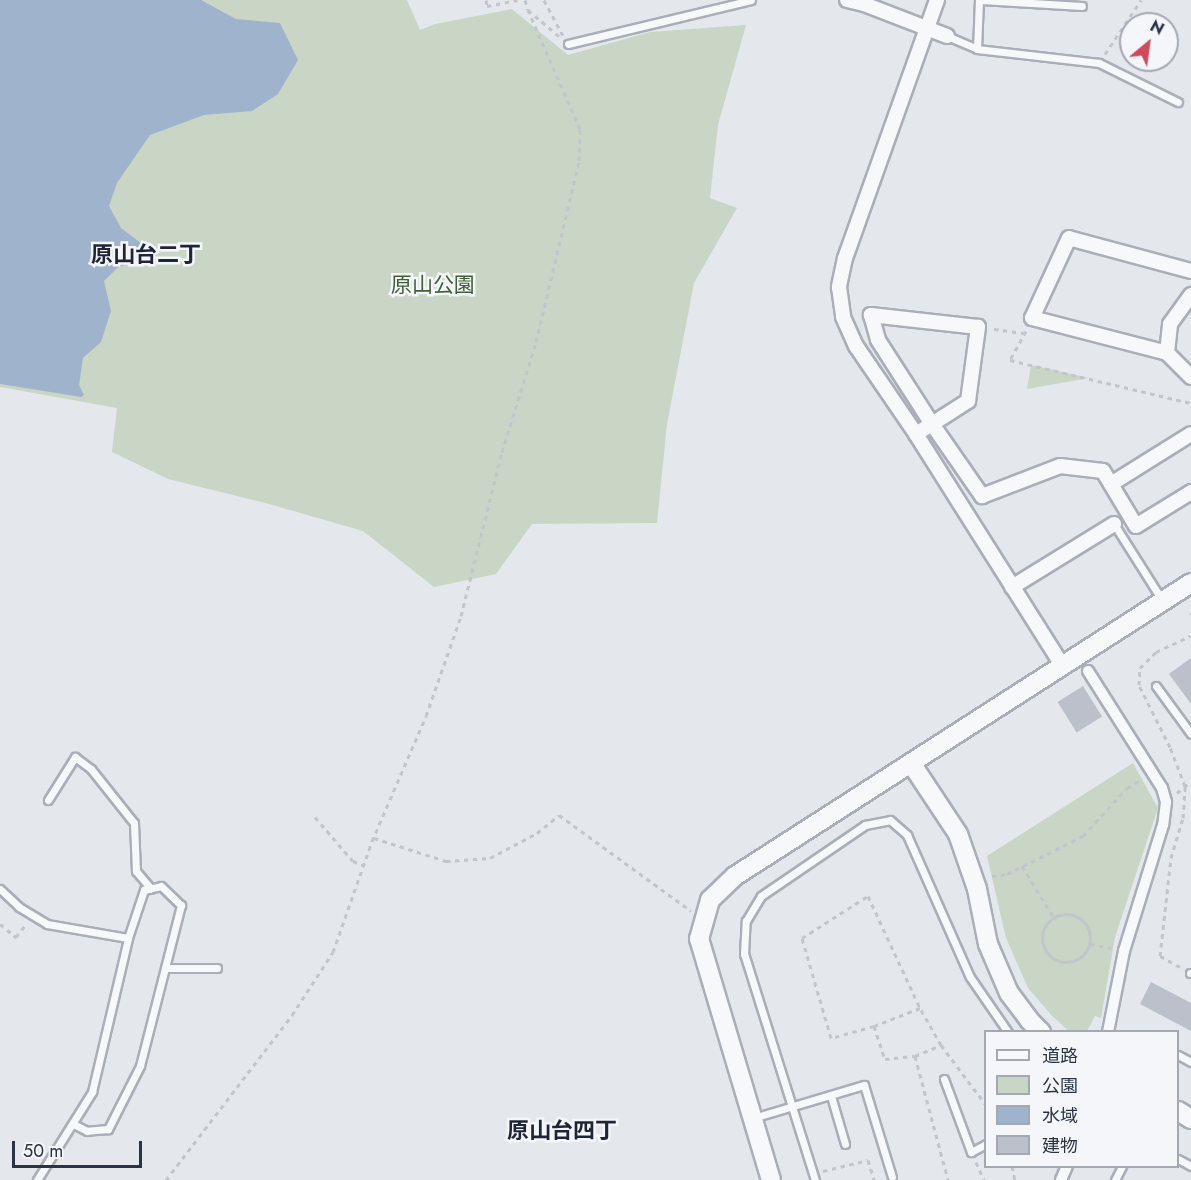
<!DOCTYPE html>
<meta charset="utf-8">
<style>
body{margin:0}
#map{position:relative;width:1191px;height:1180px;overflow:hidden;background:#e4e7ec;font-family:Jost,"Noto Sans JP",sans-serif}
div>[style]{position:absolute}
.green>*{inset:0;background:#c9d6c5}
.water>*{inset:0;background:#9fb4cc}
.building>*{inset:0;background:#bbc0ca;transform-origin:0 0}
.path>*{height:3px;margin-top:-1.5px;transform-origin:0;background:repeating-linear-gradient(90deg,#c2c5cb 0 4.5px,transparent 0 9px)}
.path>.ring{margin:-1.5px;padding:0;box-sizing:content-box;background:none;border:3px solid #c2c5cb;border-radius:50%}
.roads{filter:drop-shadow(2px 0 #a9aeb7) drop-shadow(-2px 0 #a9aeb7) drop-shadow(0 2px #a9aeb7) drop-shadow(0 -2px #a9aeb7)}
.service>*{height:7px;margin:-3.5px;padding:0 3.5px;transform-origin:3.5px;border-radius:3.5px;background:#f7f8fa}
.pedestrian>*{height:10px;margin:-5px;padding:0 5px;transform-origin:5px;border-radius:5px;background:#f7f8fa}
.minor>*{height:14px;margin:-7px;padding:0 7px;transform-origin:7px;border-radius:7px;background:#f7f8fa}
.tertiary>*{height:18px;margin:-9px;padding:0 9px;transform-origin:9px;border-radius:9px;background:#f7f8fa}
span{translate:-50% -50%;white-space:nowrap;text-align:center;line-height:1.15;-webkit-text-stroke:5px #f4f6f9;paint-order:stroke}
.park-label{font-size:21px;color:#3f6138}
.neighbourhood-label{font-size:22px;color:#1d2536;font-weight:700}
.legend{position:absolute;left:984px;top:1030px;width:195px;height:138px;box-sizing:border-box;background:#f4f6f9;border:2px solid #a4a8b1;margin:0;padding:8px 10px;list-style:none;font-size:18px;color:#2b3445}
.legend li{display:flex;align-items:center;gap:12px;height:30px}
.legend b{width:30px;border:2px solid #a4a8b1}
.north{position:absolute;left:1119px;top:12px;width:60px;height:60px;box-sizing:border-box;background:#f4f6f9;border:2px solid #a4a8b1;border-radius:50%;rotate:29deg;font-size:16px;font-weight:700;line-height:24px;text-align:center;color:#2b3445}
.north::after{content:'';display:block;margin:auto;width:21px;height:27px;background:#d1495b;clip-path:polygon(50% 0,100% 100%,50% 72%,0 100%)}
.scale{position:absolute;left:12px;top:1141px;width:130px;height:27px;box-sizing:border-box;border:3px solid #2b3445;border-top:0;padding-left:8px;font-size:18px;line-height:21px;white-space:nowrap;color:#2b3445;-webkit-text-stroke:4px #f4f6f9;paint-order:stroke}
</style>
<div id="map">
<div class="green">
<i style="clip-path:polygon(0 0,407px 0,420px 30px,435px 24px,512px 9px,568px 55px,650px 32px,746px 25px,718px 125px,710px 198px,737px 208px,694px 283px,667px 424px,657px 523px,532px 524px,496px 574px,434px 587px,363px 531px,269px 504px,168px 479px,112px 452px,117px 408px,0 387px)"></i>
<i style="clip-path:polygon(1031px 365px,1089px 378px,1027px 389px)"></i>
<i style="clip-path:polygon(1133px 763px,1158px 808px,1115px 937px,1101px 1018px,1095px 1016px,1087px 1031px,1069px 1031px,1053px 1017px,1028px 988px,1006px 938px,987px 856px)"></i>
</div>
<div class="water">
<i style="clip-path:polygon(0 0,201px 0,236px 19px,280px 23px,298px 60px,278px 94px,252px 111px,204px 115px,150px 135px,117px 183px,109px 206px,121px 228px,142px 244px,135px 262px,118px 267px,104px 281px,111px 311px,101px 342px,83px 358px,79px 385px,84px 395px,81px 397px,0 384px)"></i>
</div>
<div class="building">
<i style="clip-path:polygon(1191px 658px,1191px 704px,1169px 674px)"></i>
<i style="left:1083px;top:686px;width:36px;height:30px;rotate:58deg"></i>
<i style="clip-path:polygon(1151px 982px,1191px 1003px,1191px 1031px,1140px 1004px)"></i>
</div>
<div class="path">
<i style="left:486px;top:0;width:6px;rotate:81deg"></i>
<i style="left:487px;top:6px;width:31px;rotate:-11deg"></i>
<i style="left:525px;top:0;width:10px;rotate:73deg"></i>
<i style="left:528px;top:10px;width:42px;rotate:40.2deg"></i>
<i style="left:544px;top:0;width:40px;rotate:62deg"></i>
<i style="left:1105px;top:54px;width:65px;rotate:-56.3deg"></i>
<i style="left:994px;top:329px;width:30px;rotate:8deg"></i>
<i style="left:1026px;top:331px;width:33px;rotate:119deg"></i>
<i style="left:1010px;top:360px;width:186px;rotate:13.4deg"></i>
<i style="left:1190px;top:613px;width:1px;rotate:45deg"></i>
<i style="left:1177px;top:793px;width:18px;rotate:-41deg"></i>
<i style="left:315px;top:817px;width:58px;rotate:49.2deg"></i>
<i style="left:353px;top:861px;width:11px;rotate:22deg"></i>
<i style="left:374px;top:838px;width:76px;rotate:17.7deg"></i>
<i style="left:446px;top:861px;width:44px;rotate:-3.9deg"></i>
<i style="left:490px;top:858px;width:53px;rotate:-28deg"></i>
<i style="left:537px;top:833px;width:28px;rotate:-39deg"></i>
<i style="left:559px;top:815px;width:163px;rotate:36deg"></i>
<i style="left:1022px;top:866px;width:61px;rotate:58.4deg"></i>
<i style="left:992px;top:876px;width:15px;rotate:-8deg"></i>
<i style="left:1007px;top:874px;width:85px;rotate:-26.6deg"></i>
<i style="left:1083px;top:836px;width:65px;rotate:-47.5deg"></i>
<i style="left:1127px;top:788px;width:16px;rotate:-30deg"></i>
<i style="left:868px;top:896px;width:123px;rotate:65.1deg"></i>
<i style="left:920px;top:1008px;width:49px;rotate:158.6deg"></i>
<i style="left:874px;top:1026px;width:45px;rotate:164.4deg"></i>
<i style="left:831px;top:1038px;width:104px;rotate:-106.2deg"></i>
<i style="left:802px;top:938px;width:78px;rotate:-32.5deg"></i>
<i class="ring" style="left:1042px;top:914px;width:45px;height:45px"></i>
<i style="left:0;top:924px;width:21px;rotate:39deg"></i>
<i style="left:16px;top:937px;width:16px;rotate:-52deg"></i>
<i style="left:1090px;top:944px;width:21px;rotate:11deg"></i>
<i style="left:1180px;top:967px;width:23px;rotate:-151deg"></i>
<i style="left:1160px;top:956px;width:99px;rotate:-83.6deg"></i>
<i style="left:1171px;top:858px;width:42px;rotate:-73.3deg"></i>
<i style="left:1183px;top:818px;width:32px;rotate:-86deg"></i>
<i style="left:1185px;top:786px;width:42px;rotate:-111deg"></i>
<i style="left:1170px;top:747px;width:69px;rotate:-116.6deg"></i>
<i style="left:1139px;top:685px;width:17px;rotate:-87deg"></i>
<i style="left:1140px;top:668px;width:23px;rotate:-45deg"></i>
<i style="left:1156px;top:652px;width:38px;rotate:-25deg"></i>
<i style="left:874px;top:1026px;width:35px;rotate:72deg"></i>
<i style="left:885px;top:1059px;width:30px;rotate:-6deg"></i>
<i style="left:915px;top:1056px;width:28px;rotate:-23deg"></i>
<i style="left:941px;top:1045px;width:43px;rotate:-119.6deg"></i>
<i style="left:941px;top:1045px;width:75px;rotate:53.1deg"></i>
<i style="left:915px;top:1056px;width:128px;rotate:75.1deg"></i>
<i style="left:976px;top:1162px;width:20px;rotate:66deg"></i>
<i style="left:1012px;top:1166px;width:14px;rotate:78deg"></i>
<i style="left:823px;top:1171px;width:46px;rotate:-13.7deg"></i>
<i style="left:868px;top:1160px;width:21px;rotate:73deg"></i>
<i style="left:166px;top:1180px;width:208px;rotate:-52.6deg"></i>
<i style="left:292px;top:1015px;width:75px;rotate:-56.9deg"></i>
<i style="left:333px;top:952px;width:118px;rotate:-70.6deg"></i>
<i style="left:372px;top:841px;width:136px;rotate:-66.6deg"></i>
<i style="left:426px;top:716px;width:106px;rotate:-70.7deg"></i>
<i style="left:461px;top:616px;width:169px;rotate:-76deg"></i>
<i style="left:502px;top:452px;width:115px;rotate:-72.8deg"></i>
<i style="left:536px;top:342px;width:186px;rotate:-76.6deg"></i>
<i style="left:579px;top:161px;width:32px;rotate:-88deg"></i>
<i style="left:580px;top:129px;width:130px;rotate:-113.6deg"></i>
</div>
<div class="roads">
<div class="service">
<i style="left:981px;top:0;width:101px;rotate:3.4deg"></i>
<i style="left:947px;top:36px;width:33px;rotate:23deg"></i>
<i style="left:977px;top:49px;width:123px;rotate:6.5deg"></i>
<i style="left:1099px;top:63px;width:88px;rotate:26.3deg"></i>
<i style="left:568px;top:44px;width:188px;rotate:-13.5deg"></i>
<i style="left:977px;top:49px;width:49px;rotate:-87.7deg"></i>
<i style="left:1114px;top:524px;width:90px;rotate:57.7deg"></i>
<i style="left:1156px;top:686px;width:59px;rotate:53.9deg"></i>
<i style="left:48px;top:800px;width:51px;rotate:-57.9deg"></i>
<i style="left:75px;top:757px;width:20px;rotate:37deg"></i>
<i style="left:91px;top:769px;width:69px;rotate:51.5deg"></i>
<i style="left:134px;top:823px;width:48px;rotate:87.6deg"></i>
<i style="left:136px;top:871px;width:23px;rotate:50deg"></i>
<i style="left:0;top:889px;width:26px;rotate:43deg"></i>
<i style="left:19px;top:907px;width:33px;rotate:31deg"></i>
<i style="left:47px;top:924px;width:82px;rotate:9.8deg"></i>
<i style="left:165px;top:968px;width:52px"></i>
<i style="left:1190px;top:973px;width:1px"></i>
<i style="left:1178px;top:1055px;width:15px;rotate:28deg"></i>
<i style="left:944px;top:1079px;width:78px;rotate:69.7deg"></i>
<i style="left:971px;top:1152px;width:17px;rotate:-28deg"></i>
<i style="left:831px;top:1096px;width:50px;rotate:73.7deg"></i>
<i style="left:753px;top:1118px;width:116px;rotate:-16.6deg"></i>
<i style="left:864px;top:1085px;width:96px;rotate:73.1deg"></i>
<i style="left:1178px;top:1159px;width:15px;rotate:28deg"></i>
<i style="left:37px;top:1180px;width:104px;rotate:-58deg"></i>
<i style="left:92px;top:1092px;width:158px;rotate:-76.8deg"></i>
<i style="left:128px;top:938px;width:51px;rotate:-71.6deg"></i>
<i style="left:144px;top:890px;width:17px;rotate:-13deg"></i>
<i style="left:161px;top:886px;width:28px;rotate:44deg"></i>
<i style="left:181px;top:905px;width:166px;rotate:104.3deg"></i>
<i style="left:140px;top:1066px;width:71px;rotate:116.9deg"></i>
<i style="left:108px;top:1129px;width:21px;rotate:175deg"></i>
<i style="left:87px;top:1131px;width:16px;rotate:-153deg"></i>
<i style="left:815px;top:1180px;width:237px;rotate:-107.4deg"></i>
<i style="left:744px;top:954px;width:33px;rotate:-87deg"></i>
<i style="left:746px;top:921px;width:29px;rotate:-59deg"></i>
<i style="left:761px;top:896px;width:126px;rotate:-34.3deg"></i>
<i style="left:865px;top:825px;width:25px;rotate:-11deg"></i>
<i style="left:890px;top:820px;width:23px;rotate:41deg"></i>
<i style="left:907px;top:835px;width:155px;rotate:66.1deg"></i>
<i style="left:970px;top:977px;width:67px;rotate:55.4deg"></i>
<i style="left:1115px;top:1180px;width:16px;rotate:-63deg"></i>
</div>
<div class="pedestrian">
<i style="left:1088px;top:671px;width:138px;rotate:57.7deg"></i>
<i style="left:1162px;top:788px;width:15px;rotate:74deg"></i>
<i style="left:1166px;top:802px;width:23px;rotate:97deg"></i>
<i style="left:1163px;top:825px;width:132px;rotate:107.2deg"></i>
<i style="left:1124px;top:951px;width:83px;rotate:101.2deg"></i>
<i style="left:1061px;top:1180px;width:15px;rotate:-67deg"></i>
</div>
<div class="minor">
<i style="left:847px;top:0;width:17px;rotate:13deg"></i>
<i style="left:864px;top:4px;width:89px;rotate:21.1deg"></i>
<i style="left:937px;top:0;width:274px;rotate:109.6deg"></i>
<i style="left:845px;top:258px;width:30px;rotate:102deg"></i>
<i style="left:839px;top:287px;width:30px;rotate:82deg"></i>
<i style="left:843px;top:317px;width:32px;rotate:66deg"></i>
<i style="left:856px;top:346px;width:107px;rotate:55.7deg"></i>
<i style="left:916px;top:434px;width:273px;rotate:57.7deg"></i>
<i style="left:1191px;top:271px;width:126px;rotate:-164.9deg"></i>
<i style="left:1069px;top:238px;width:88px;rotate:114.8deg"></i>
<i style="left:1032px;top:318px;width:139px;rotate:14.5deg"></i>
<i style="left:1167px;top:353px;width:29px;rotate:-84deg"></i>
<i style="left:1170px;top:324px;width:36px;rotate:-54deg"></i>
<i style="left:1167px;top:353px;width:34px;rotate:45deg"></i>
<i style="left:916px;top:434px;width:19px;rotate:-32deg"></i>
<i style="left:932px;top:424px;width:43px;rotate:-32.6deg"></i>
<i style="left:968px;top:401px;width:75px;rotate:-82.3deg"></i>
<i style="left:978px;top:327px;width:108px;rotate:-173.6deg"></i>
<i style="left:871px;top:315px;width:26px;rotate:74deg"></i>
<i style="left:878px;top:340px;width:100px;rotate:57.3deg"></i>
<i style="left:932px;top:424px;width:88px;rotate:55.2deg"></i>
<i style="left:982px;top:496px;width:84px;rotate:-21deg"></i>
<i style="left:1060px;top:466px;width:43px;rotate:6.6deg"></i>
<i style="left:1103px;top:471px;width:64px;rotate:59deg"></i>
<i style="left:1136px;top:526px;width:65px;rotate:-31.7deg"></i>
<i style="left:1111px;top:484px;width:94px;rotate:-32deg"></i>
<i style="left:1012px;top:587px;width:120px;rotate:-31.7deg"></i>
</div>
<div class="tertiary">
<i style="left:911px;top:763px;width:85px;rotate:56.5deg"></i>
<i style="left:958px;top:834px;width:58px;rotate:70.9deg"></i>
<i style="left:977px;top:889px;width:56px;rotate:78.7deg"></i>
<i style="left:988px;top:944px;width:53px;rotate:66.8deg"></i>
<i style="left:1009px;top:993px;width:34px;rotate:53deg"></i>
<i style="left:1029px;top:1020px;width:17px;rotate:45deg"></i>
<i style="left:1178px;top:1111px;width:15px;rotate:32deg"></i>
<i style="left:771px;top:1180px;width:252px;rotate:-106.6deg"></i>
<i style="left:699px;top:939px;width:41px;rotate:-74.2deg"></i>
<i style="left:710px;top:900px;width:35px;rotate:-44deg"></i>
<i style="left:735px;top:876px;width:542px;rotate:-32.72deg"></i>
</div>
</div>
<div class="park-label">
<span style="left:433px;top:285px">原山公園</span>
</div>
<div class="neighbourhood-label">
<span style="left:146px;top:255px">原山台二丁</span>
<span style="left:562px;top:1131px">原山台四丁</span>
</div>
<ul class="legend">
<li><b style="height:8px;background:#f7f8fa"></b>道路</li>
<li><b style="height:16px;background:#c9d6c5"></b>公園</li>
<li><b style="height:16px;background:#9fb4cc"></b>水域</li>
<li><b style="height:16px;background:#bbc0ca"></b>建物</li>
</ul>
<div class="north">N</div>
<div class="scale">50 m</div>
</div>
